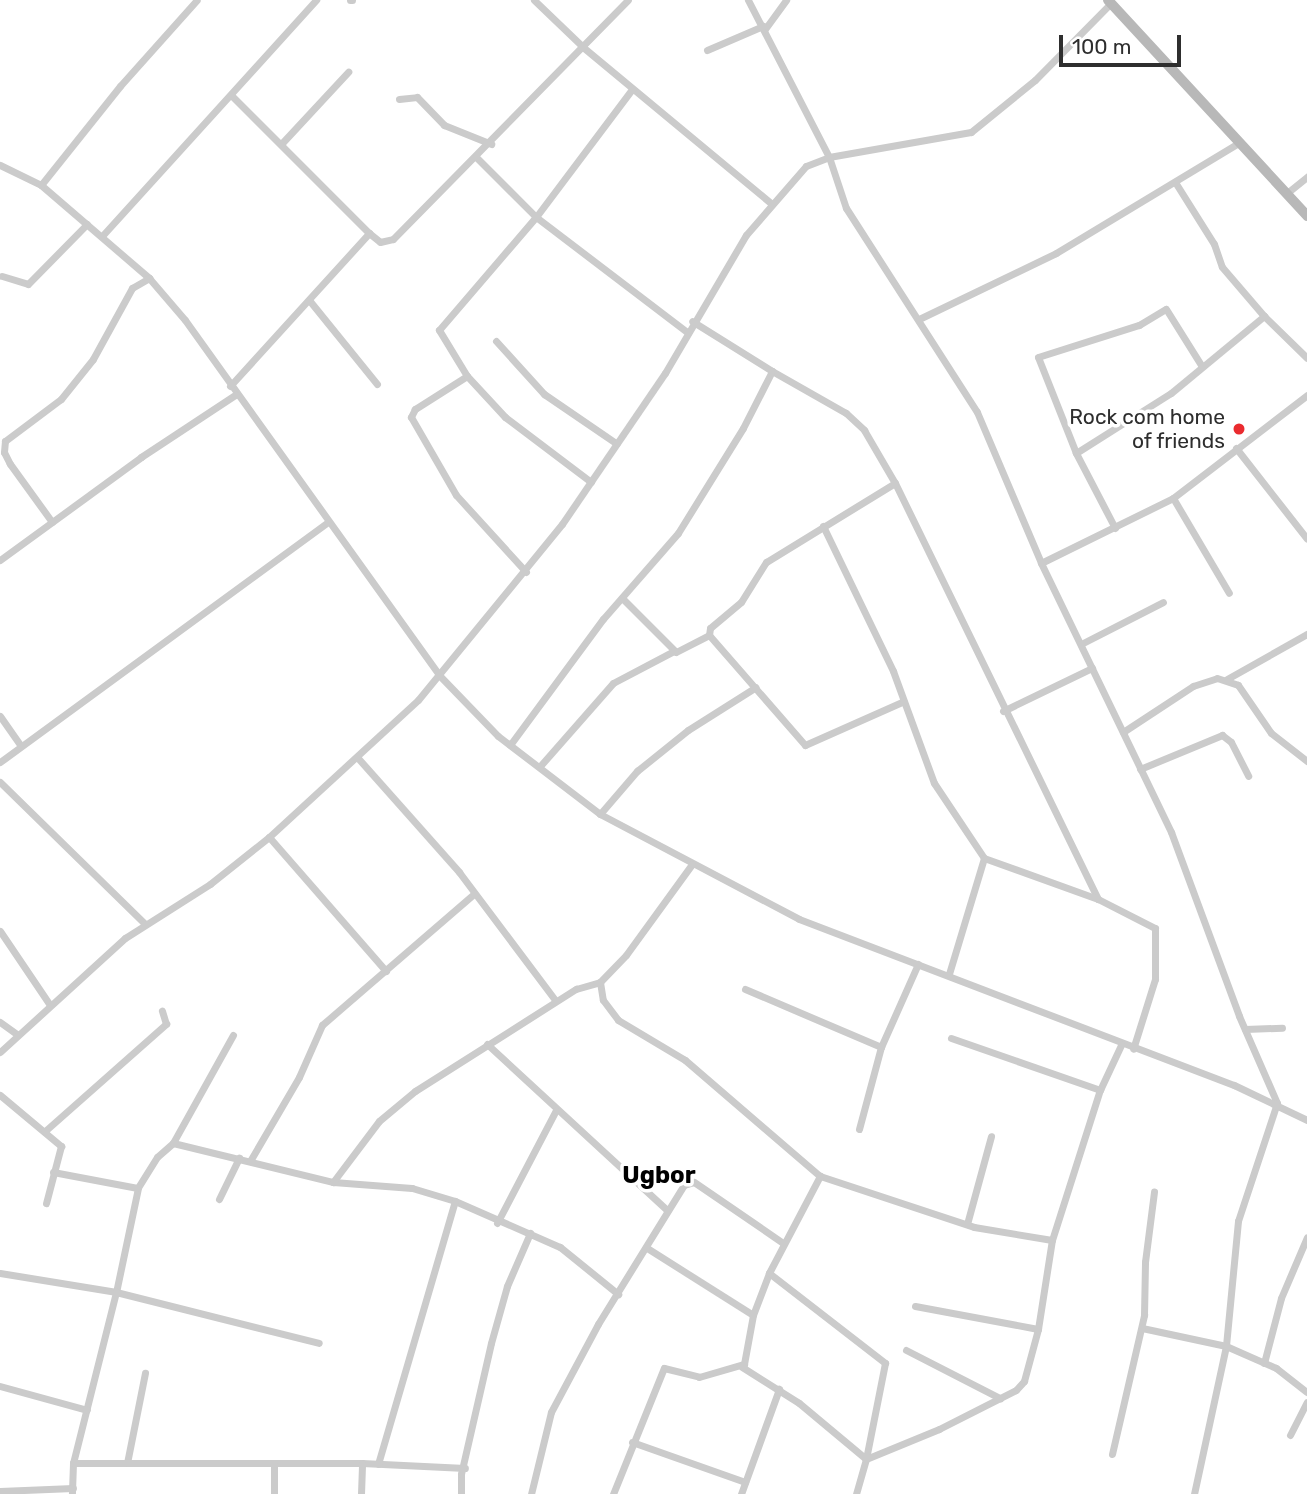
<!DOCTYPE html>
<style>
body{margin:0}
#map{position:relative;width:1307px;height:1494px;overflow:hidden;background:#fff;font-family:Rubik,sans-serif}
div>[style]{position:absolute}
.street>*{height:7px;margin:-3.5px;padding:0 3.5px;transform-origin:3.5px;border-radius:3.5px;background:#cbcbcb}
.secondary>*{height:10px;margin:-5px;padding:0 5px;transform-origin:5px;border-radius:5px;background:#b8b8b8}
.dots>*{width:19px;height:19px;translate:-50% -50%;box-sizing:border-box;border:4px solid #fff;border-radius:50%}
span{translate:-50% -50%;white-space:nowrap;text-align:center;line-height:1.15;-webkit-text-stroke:7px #fff;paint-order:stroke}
.poi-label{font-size:21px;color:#2e2e2e}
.right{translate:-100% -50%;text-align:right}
.quarter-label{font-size:24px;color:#000;font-weight:700}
.scale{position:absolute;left:1059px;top:35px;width:122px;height:32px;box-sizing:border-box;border:4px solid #2e2e2e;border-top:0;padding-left:9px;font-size:21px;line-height:24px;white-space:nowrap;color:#2e2e2e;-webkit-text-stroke:5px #fff;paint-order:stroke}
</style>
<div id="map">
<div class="street">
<i style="left:350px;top:0;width:2px"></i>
<i style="left:534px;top:0;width:69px;rotate:43.8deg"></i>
<i style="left:584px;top:48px;width:243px;rotate:39.7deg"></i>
<i style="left:748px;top:0;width:177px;rotate:62.7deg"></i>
<i style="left:829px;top:157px;width:54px;rotate:71.6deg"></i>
<i style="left:846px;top:208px;width:242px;rotate:57.3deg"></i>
<i style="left:977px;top:412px;width:164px;rotate:67deg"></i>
<i style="left:1041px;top:563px;width:299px;rotate:64.2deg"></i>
<i style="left:1171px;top:832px;width:196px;rotate:69.7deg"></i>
<i style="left:1239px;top:1016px;width:95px;rotate:66.4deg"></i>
<i style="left:1277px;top:1103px;width:124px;rotate:108.3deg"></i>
<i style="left:1238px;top:1221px;width:126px;rotate:95.5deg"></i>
<i style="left:1226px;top:1346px;width:151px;rotate:102.2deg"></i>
<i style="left:765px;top:29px;width:36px;rotate:-54deg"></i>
<i style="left:707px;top:50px;width:61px;rotate:-23.2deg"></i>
<i style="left:232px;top:96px;width:194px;rotate:45deg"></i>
<i style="left:369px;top:233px;width:14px;rotate:39deg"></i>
<i style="left:380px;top:242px;width:13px;rotate:-13deg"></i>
<i style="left:393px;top:239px;width:335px;rotate:-45.5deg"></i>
<i style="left:399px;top:99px;width:18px;rotate:-6deg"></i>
<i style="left:417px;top:97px;width:39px;rotate:46deg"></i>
<i style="left:444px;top:125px;width:51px;rotate:22deg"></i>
<i style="left:283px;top:142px;width:96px;rotate:-47.1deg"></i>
<i style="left:476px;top:157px;width:85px;rotate:45deg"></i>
<i style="left:536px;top:217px;width:191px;rotate:37.3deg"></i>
<i style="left:0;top:165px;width:46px;rotate:26deg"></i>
<i style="left:41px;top:185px;width:143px;rotate:40.7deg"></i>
<i style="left:149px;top:278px;width:55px;rotate:49.4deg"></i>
<i style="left:185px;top:320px;width:437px;rotate:54.4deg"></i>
<i style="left:439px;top:675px;width:85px;rotate:46deg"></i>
<i style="left:498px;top:736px;width:128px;rotate:37.4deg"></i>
<i style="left:600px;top:814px;width:225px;rotate:27.8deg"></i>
<i style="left:799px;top:919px;width:466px;rotate:20.9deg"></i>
<i style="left:1234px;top:1085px;width:81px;rotate:25.6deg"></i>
<i style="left:1175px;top:182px;width:73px;rotate:57.8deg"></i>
<i style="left:1214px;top:244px;width:24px;rotate:71deg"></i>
<i style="left:1222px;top:267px;width:65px;rotate:49.4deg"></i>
<i style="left:41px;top:185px;width:127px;rotate:-51.4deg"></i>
<i style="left:120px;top:86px;width:115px;rotate:-48.2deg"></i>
<i style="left:1287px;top:193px;width:26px;rotate:-39deg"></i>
<i style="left:102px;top:236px;width:319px;rotate:-47.8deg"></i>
<i style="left:2px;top:276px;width:27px;rotate:17deg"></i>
<i style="left:28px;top:284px;width:84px;rotate:-45.5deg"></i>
<i style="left:309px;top:300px;width:108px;rotate:51deg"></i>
<i style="left:919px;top:319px;width:152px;rotate:-25.7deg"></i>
<i style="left:1056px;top:253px;width:215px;rotate:-31.1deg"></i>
<i style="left:496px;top:341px;width:72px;rotate:47.8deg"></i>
<i style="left:544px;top:394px;width:88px;rotate:34.4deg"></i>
<i style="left:772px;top:371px;width:85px;rotate:29.6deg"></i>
<i style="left:846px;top:413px;width:25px;rotate:43deg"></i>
<i style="left:864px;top:430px;width:61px;rotate:59.7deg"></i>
<i style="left:895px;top:483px;width:463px;rotate:64deg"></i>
<i style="left:1098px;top:899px;width:64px;rotate:27deg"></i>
<i style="left:1155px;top:928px;width:51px;rotate:90deg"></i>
<i style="left:1155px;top:979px;width:73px;rotate:107.4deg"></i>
<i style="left:467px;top:376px;width:62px;rotate:147.6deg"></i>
<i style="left:415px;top:409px;width:9px;rotate:117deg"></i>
<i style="left:411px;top:417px;width:90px;rotate:60deg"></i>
<i style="left:456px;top:495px;width:104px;rotate:47.7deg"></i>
<i style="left:230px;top:386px;width:207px;rotate:-47.7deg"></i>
<i style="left:1236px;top:448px;width:115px;rotate:52deg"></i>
<i style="left:1076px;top:453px;width:112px;rotate:-32.3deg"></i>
<i style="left:1171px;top:393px;width:121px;rotate:-39.6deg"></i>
<i style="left:1264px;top:316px;width:60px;rotate:44.3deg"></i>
<i style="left:591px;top:482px;width:108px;rotate:-142.9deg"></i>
<i style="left:505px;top:417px;width:56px;rotate:-132.8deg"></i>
<i style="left:467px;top:376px;width:54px;rotate:-121.3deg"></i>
<i style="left:439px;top:330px;width:149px;rotate:-49.4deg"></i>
<i style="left:536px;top:217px;width:160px;rotate:-53.1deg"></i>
<i style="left:895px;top:483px;width:151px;rotate:148.5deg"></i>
<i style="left:766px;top:562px;width:47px;rotate:122deg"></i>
<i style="left:741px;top:602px;width:40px;rotate:140deg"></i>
<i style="left:710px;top:628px;width:7px;rotate:98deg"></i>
<i style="left:709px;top:635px;width:146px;rotate:48.9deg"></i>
<i style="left:805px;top:745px;width:106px;rotate:-23.9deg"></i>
<i style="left:1173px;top:498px;width:110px;rotate:59.5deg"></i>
<i style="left:52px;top:522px;width:72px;rotate:-125.9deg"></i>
<i style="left:10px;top:464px;width:13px;rotate:-117deg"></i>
<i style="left:4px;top:452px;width:11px;rotate:-85deg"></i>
<i style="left:5px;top:441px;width:70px;rotate:-36.9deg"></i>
<i style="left:61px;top:399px;width:51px;rotate:-51.3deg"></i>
<i style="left:93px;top:359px;width:81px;rotate:-61.2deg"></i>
<i style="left:132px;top:288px;width:20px;rotate:-30deg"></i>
<i style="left:823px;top:526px;width:161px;rotate:64.2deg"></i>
<i style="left:893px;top:671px;width:119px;rotate:69.9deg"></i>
<i style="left:934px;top:783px;width:90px;rotate:56.3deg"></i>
<i style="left:984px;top:858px;width:121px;rotate:106.8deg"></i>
<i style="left:1115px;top:528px;width:85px;rotate:-117.5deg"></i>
<i style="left:1076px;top:453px;width:103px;rotate:-111.6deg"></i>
<i style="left:1038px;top:357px;width:106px;rotate:-17.6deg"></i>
<i style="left:1139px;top:325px;width:31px;rotate:-31deg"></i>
<i style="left:1166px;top:309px;width:66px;rotate:58deg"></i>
<i style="left:0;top:560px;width:175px;rotate:-36.1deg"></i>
<i style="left:141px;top:457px;width:113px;rotate:-33.4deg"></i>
<i style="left:1041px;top:563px;width:147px;rotate:-26.2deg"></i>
<i style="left:1173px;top:498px;width:169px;rotate:-37.5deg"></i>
<i style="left:622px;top:598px;width:76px;rotate:45deg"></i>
<i style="left:676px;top:652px;width:37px;rotate:-27deg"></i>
<i style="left:1081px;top:644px;width:92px;rotate:-27.1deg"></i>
<i style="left:1227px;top:679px;width:92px;rotate:-29.4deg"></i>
<i style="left:1003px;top:711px;width:99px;rotate:-25.8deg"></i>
<i style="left:0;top:716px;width:35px;rotate:55deg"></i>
<i style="left:1123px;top:732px;width:84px;rotate:-33.3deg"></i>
<i style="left:1193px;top:686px;width:25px;rotate:-18deg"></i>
<i style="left:1217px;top:678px;width:22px;rotate:18deg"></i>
<i style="left:1238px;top:685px;width:58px;rotate:55.5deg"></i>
<i style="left:1271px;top:733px;width:46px;rotate:37.9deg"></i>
<i style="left:510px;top:745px;width:157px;rotate:-53.6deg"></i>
<i style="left:603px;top:619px;width:114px;rotate:-48.9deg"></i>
<i style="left:678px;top:533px;width:123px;rotate:-58.2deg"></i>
<i style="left:743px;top:428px;width:64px;rotate:-63deg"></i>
<i style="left:772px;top:371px;width:94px;rotate:-148deg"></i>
<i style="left:357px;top:757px;width:154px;rotate:48.4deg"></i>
<i style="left:459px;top:872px;width:161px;rotate:53.1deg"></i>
<i style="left:0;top:762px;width:406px;rotate:-36.2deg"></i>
<i style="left:541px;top:765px;width:109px;rotate:-48.7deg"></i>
<i style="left:613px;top:683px;width:69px;rotate:-27.7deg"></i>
<i style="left:1140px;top:769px;width:89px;rotate:-22.5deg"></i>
<i style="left:1222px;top:735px;width:11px;rotate:38deg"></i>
<i style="left:1231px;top:742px;width:38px;rotate:63deg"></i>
<i style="left:0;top:782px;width:202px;rotate:44.4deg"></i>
<i style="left:600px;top:814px;width:57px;rotate:-49.3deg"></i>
<i style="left:637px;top:771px;width:65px;rotate:-38.8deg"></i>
<i style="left:688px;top:730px;width:80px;rotate:-32.3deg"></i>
<i style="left:269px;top:837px;width:178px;rotate:48.9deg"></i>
<i style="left:984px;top:858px;width:121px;rotate:19.8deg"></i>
<i style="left:0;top:931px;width:89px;rotate:56deg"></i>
<i style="left:600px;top:982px;width:18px;rotate:81deg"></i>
<i style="left:603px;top:1000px;width:25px;rotate:53deg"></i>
<i style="left:618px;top:1020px;width:78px;rotate:30.8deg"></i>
<i style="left:685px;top:1060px;width:178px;rotate:40.7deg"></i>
<i style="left:820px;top:1176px;width:162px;rotate:18.3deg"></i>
<i style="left:974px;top:1227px;width:79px;rotate:9.5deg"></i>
<i style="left:745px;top:989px;width:148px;rotate:23.1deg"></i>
<i style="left:0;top:1022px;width:22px;rotate:36deg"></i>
<i style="left:1245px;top:1029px;width:37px;rotate:-2deg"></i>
<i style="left:233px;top:1035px;width:124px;rotate:119.1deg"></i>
<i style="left:173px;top:1143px;width:21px;rotate:139deg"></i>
<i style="left:157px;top:1157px;width:36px;rotate:122deg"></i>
<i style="left:138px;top:1188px;width:106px;rotate:101.9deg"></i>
<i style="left:116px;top:1292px;width:209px;rotate:14.1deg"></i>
<i style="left:951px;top:1038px;width:158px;rotate:19.2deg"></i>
<i style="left:487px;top:1044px;width:245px;rotate:42.7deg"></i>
<i style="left:0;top:1052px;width:169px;rotate:-42.4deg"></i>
<i style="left:125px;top:938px;width:101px;rotate:-32.4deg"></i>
<i style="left:210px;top:884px;width:75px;rotate:-38.5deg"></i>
<i style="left:269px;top:837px;width:202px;rotate:-42.6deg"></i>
<i style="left:418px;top:700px;width:227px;rotate:-50.7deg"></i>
<i style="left:562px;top:524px;width:183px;rotate:-55.7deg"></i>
<i style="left:665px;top:373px;width:160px;rotate:-59.6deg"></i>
<i style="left:746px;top:235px;width:91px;rotate:-49deg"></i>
<i style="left:806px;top:166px;width:25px;rotate:-21deg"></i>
<i style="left:829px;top:157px;width:144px;rotate:-10deg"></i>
<i style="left:971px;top:132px;width:82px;rotate:-39.1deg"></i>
<i style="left:1035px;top:80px;width:108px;rotate:-45.4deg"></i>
<i style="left:0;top:1095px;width:80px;rotate:39.9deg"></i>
<i style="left:61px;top:1146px;width:59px;rotate:104.7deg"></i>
<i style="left:859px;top:1129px;width:85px;rotate:-75deg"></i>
<i style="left:881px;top:1047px;width:91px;rotate:-66deg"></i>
<i style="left:45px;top:1131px;width:162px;rotate:-41.5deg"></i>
<i style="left:166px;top:1024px;width:14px;rotate:-107deg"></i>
<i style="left:173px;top:1143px;width:165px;rotate:13.7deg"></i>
<i style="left:333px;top:1182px;width:79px;rotate:4.3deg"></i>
<i style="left:412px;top:1188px;width:45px;rotate:16.8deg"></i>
<i style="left:455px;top:1201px;width:115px;rotate:23.7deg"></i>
<i style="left:560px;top:1247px;width:75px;rotate:39deg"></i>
<i style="left:250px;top:1161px;width:97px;rotate:-59.7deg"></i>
<i style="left:299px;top:1077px;width:57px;rotate:-66.1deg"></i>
<i style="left:322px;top:1025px;width:201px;rotate:-40.8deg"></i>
<i style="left:53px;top:1172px;width:86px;rotate:10.7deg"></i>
<i style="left:333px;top:1182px;width:76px;rotate:-53deg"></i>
<i style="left:379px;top:1121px;width:47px;rotate:-39.8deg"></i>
<i style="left:415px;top:1091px;width:191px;rotate:-32.4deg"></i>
<i style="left:576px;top:989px;width:25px;rotate:-16deg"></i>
<i style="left:600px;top:982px;width:37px;rotate:-46deg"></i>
<i style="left:626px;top:955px;width:112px;rotate:-54deg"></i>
<i style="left:219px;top:1199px;width:46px;rotate:-64deg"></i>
<i style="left:497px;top:1223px;width:127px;rotate:-62.4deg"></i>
<i style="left:967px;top:1224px;width:91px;rotate:-74.7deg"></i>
<i style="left:647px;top:1248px;width:125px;rotate:32.3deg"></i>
<i style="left:0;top:1273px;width:118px;rotate:9.3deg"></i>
<i style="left:116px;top:1292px;width:176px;rotate:104.1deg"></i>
<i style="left:73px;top:1463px;width:31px;rotate:92deg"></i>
<i style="left:769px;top:1273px;width:147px;rotate:37.8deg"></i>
<i style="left:885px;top:1363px;width:98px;rotate:101.2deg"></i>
<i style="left:915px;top:1306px;width:125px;rotate:10.6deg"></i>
<i style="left:1142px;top:1328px;width:86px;rotate:12.1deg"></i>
<i style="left:1226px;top:1346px;width:55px;rotate:23.7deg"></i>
<i style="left:1276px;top:1368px;width:39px;rotate:38deg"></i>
<i style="left:906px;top:1350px;width:106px;rotate:27.1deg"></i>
<i style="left:1264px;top:1363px;width:67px;rotate:-75.3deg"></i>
<i style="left:1281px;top:1298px;width:66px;rotate:-66.9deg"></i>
<i style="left:742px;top:1367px;width:67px;rotate:32.3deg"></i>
<i style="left:799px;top:1403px;width:87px;rotate:39.9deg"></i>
<i style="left:866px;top:1459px;width:36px;rotate:106deg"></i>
<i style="left:0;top:1386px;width:90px;rotate:15.4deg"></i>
<i style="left:1290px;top:1435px;width:37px;rotate:-63deg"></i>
<i style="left:632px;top:1442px;width:120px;rotate:19.5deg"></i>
<i style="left:1112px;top:1454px;width:143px;rotate:-77deg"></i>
<i style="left:1144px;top:1315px;width:53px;rotate:-88.9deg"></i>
<i style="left:1145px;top:1262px;width:71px;rotate:-82.7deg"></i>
<i style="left:866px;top:1459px;width:79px;rotate:-22.3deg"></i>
<i style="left:939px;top:1429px;width:86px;rotate:-26.9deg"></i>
<i style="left:1016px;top:1390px;width:12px;rotate:-48deg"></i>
<i style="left:1024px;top:1381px;width:54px;rotate:-74.9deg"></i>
<i style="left:1038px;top:1329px;width:90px;rotate:-81.1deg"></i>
<i style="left:1052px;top:1240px;width:157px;rotate:-72.3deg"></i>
<i style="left:1100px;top:1090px;width:50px;rotate:-65deg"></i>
<i style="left:73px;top:1463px;width:289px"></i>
<i style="left:362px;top:1463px;width:103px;rotate:2.8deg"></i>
<i style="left:127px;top:1463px;width:92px;rotate:-78.7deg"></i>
<i style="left:378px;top:1464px;width:274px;rotate:-73.7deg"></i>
<i style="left:0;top:1491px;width:73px;rotate:-2.4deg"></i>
<i style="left:274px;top:1494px;width:29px;rotate:-90deg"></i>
<i style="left:361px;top:1494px;width:31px;rotate:-88deg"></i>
<i style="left:461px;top:1494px;width:20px;rotate:-90deg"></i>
<i style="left:461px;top:1474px;width:134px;rotate:-77.1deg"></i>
<i style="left:491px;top:1343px;width:59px;rotate:-74.3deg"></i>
<i style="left:507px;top:1286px;width:58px;rotate:-66.5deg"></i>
<i style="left:531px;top:1494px;width:84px;rotate:-76.3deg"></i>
<i style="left:551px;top:1412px;width:100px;rotate:-61.9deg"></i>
<i style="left:598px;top:1324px;width:163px;rotate:-58.3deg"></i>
<i style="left:684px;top:1185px;width:10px;rotate:-17deg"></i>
<i style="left:694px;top:1182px;width:108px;rotate:34.4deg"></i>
<i style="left:613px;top:1494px;width:136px;rotate:-68deg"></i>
<i style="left:664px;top:1368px;width:36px;rotate:14deg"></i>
<i style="left:699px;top:1377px;width:47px;rotate:-16.1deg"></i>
<i style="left:744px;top:1364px;width:50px;rotate:-79.6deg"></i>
<i style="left:753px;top:1315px;width:45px;rotate:-69.1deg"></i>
<i style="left:769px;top:1273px;width:110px;rotate:-62.3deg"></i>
<i style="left:741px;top:1494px;width:112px;rotate:-70.1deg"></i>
</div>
<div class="secondary">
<i style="left:1108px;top:0;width:294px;rotate:47.3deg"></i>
</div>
<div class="dots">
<i style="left:1239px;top:429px;background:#ea2b2f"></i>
</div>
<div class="poi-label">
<span class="right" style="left:1225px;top:429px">Rock com home<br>of friends</span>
</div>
<div class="quarter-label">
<span style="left:659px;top:1176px">Ugbor</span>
</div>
<div class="scale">100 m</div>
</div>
